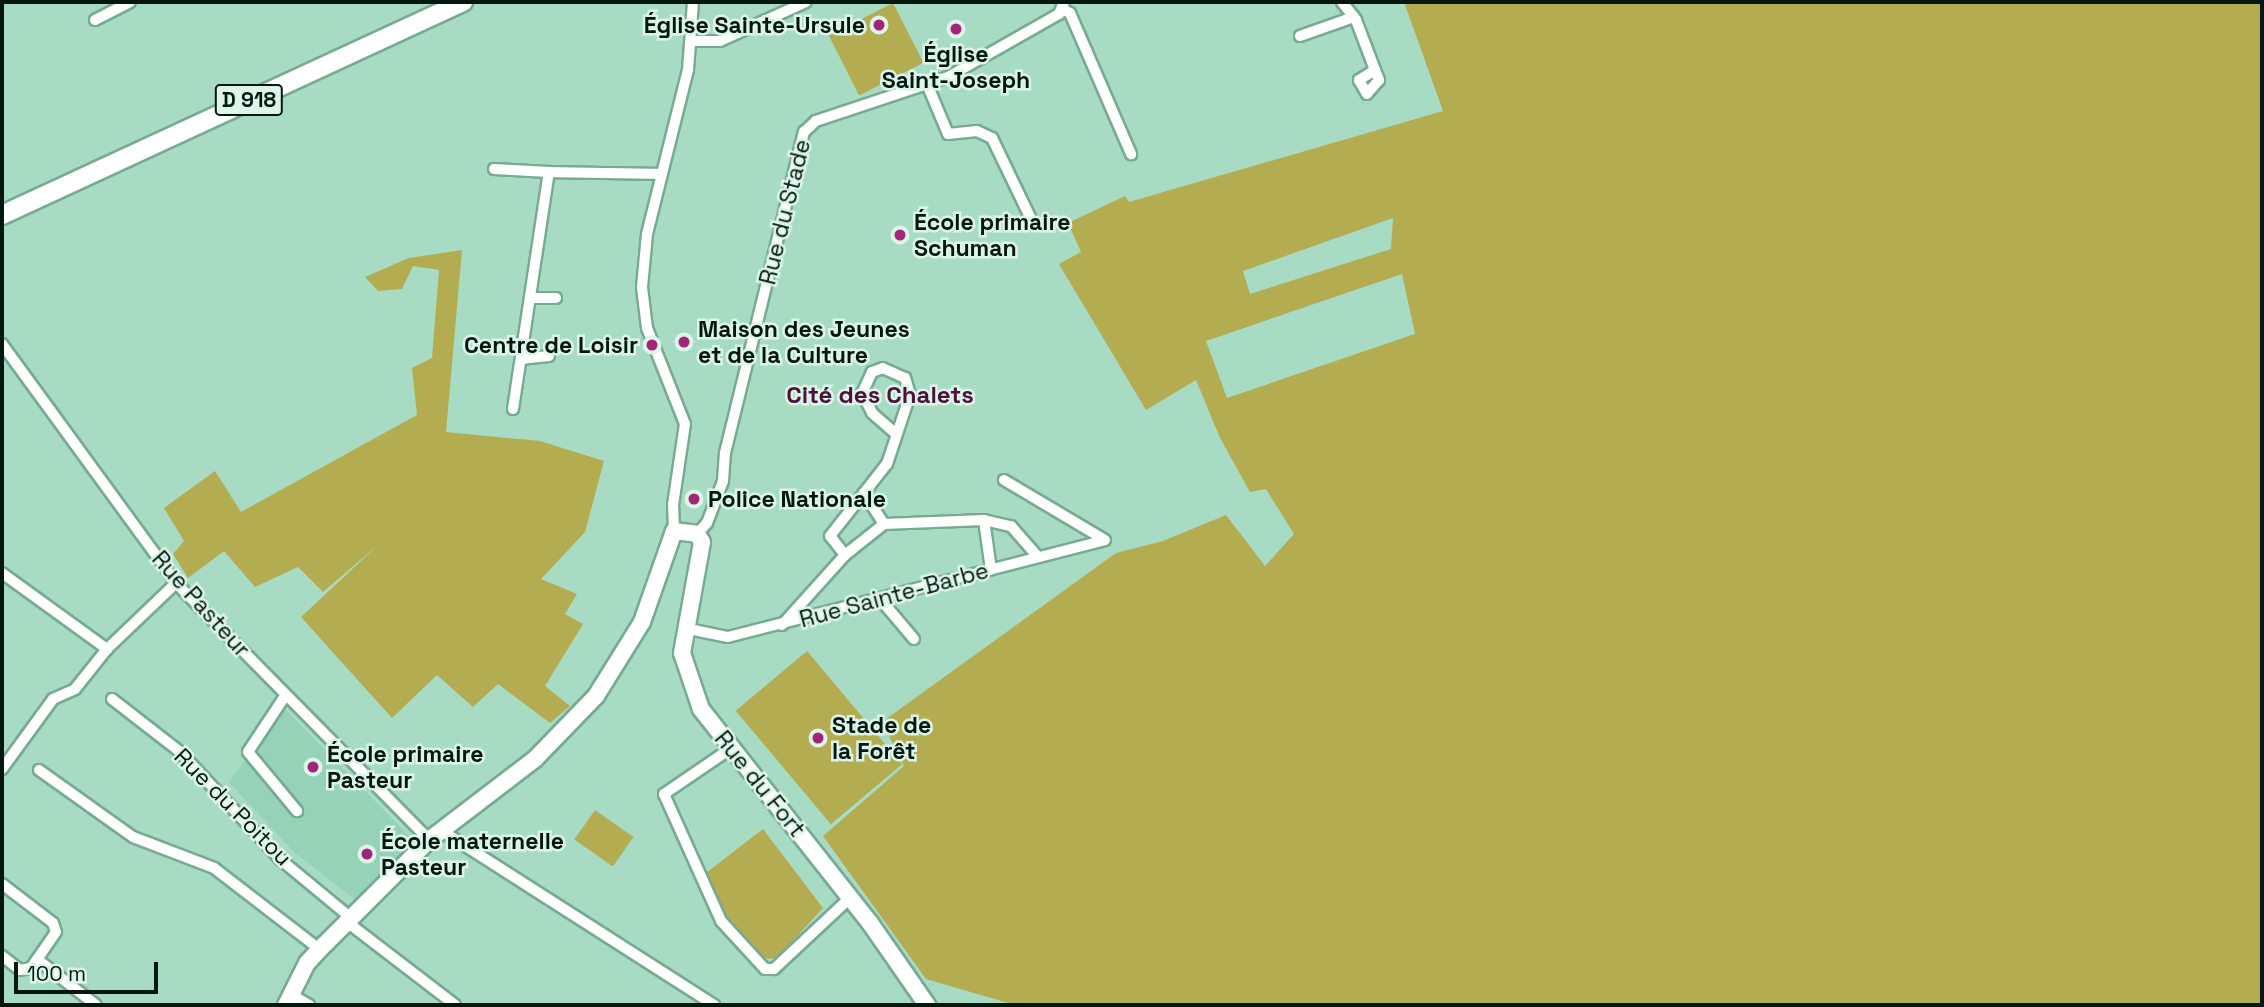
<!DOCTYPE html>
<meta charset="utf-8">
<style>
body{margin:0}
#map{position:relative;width:2264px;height:1007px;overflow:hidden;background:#a7dbc3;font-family:"Space Grotesk",sans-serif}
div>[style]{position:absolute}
.built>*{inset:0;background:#96d2b7}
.green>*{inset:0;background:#b4ac51;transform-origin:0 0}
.roads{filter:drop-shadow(2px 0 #78aa93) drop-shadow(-2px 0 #78aa93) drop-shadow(0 2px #78aa93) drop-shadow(0 -2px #78aa93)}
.street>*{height:10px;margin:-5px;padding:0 5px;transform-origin:5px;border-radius:5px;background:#fff}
.secondary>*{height:16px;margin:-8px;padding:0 8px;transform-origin:8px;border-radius:8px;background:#fff}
.primary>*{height:18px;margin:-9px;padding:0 9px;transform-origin:9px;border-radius:9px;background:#fff}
.dots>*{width:19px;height:19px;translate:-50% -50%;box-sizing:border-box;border:4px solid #dcf5e9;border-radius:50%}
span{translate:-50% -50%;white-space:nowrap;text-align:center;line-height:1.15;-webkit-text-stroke:5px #dcf5e9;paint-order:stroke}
.shield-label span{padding:2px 5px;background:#dcf5e9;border:2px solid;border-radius:5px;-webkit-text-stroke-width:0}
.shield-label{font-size:21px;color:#041810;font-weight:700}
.poi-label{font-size:23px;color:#041810;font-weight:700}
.right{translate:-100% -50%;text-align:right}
.left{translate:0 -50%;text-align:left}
.street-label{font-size:23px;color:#041810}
.neighbourhood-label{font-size:24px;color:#4d1239;font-weight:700}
.frame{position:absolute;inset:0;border:4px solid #041810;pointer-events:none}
.scale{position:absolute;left:14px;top:962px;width:144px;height:32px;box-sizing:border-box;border:4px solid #041810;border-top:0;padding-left:9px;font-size:21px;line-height:24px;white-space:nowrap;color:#041810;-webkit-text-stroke:5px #dcf5e9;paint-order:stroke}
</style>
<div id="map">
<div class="built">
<i style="clip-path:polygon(284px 708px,409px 836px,411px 844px,356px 900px,295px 853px,229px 782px)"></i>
</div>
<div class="green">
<i style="clip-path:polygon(evenodd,1404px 2px,2262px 2px,2262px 1005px,1015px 1005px,926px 979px,823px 836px,904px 766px,882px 722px,1116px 553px,1163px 541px,1226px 515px,1265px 566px,1294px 534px,1266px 489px,1250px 492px,1220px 438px,1196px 380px,1146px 410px,1059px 264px,1081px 252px,1068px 223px,1125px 196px,1129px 202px,1443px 111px,1404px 2px,1393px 218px,1391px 249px,1250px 294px,1243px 271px,1393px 218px,1404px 2px,1402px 274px,1415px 334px,1227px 398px,1206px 341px,1402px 274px)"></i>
<i style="left:893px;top:3px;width:67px;height:72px;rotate:63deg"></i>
<i style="clip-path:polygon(462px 250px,446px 432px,540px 441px,604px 461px,585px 532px,541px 579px,577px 594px,565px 614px,583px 624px,545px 686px,570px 706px,550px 723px,498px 684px,473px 707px,437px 675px,392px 718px,301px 617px,378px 545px,323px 592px,298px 567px,255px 587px,224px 551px,188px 578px,173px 554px,184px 541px,164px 508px,215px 471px,241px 512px,417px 415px,412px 368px,432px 358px,439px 270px,413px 266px,402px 289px,378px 291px,365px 277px,409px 258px)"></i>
<i style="left:807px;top:651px;width:148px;height:93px;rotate:50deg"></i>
<i style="left:595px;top:810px;width:47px;height:36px;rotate:35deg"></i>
<i style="clip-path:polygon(763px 829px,823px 908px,777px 958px,769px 959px,759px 955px,721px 909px,706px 873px)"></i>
</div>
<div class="roads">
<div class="street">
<i style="left:1064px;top:10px;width:7px;rotate:27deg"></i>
<i style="left:1070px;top:13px;width:154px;rotate:66.6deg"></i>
<i style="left:1354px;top:17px;width:4px;rotate:56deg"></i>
<i style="left:1356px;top:20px;width:53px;rotate:69.2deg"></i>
<i style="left:1375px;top:70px;width:11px;rotate:68deg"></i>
<i style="left:1379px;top:80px;width:18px;rotate:131deg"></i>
<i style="left:1367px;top:94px;width:16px;rotate:-120deg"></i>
<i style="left:1359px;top:80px;width:19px;rotate:-32deg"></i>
<i style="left:95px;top:20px;width:39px;rotate:-27deg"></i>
<i style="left:1300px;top:36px;width:57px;rotate:-19.4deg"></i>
<i style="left:1354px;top:17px;width:19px;rotate:-129deg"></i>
<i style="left:693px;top:41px;width:27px"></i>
<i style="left:720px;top:41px;width:94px;rotate:-24.4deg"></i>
<i style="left:927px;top:84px;width:54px;rotate:67.2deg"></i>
<i style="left:948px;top:134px;width:29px;rotate:-6deg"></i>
<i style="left:977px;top:131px;width:17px;rotate:25deg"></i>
<i style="left:992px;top:138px;width:92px;rotate:64.3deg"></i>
<i style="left:494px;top:169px;width:55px;rotate:3.1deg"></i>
<i style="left:530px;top:298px;width:26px"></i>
<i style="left:2px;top:344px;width:296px;rotate:53.9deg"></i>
<i style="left:176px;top:583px;width:361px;rotate:45.4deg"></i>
<i style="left:521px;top:359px;width:28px;rotate:-6deg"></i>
<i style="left:513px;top:409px;width:240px;rotate:-81.4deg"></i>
<i style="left:549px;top:172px;width:111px;rotate:1deg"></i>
<i style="left:1004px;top:480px;width:117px;rotate:30.7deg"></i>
<i style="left:984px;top:520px;width:28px;rotate:13deg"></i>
<i style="left:1011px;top:526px;width:41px;rotate:48.9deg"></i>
<i style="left:884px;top:524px;width:100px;rotate:-2.3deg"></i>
<i style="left:984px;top:520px;width:50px;rotate:82deg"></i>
<i style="left:674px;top:531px;width:26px;rotate:-92deg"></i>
<i style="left:673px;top:505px;width:82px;rotate:-81.6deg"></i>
<i style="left:685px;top:424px;width:103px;rotate:-111.6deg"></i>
<i style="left:647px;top:328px;width:41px;rotate:-97deg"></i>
<i style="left:642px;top:287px;width:53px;rotate:-84.6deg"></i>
<i style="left:647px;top:234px;width:169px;rotate:-76deg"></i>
<i style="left:688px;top:70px;width:68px;rotate:-85.8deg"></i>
<i style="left:697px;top:534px;width:15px;rotate:-48deg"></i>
<i style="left:707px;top:523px;width:45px;rotate:-69.1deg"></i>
<i style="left:723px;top:481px;width:28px;rotate:-86deg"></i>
<i style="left:725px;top:453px;width:331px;rotate:-76.2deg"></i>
<i style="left:804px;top:132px;width:16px;rotate:-43deg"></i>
<i style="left:816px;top:121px;width:139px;rotate:-18.4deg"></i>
<i style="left:948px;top:77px;width:128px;rotate:-29.6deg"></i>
<i style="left:1059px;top:14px;width:13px;rotate:-67deg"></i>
<i style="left:845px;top:555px;width:24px;rotate:-128deg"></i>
<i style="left:830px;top:536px;width:55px;rotate:-51.7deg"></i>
<i style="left:2px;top:573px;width:130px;rotate:35.9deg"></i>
<i style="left:881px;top:600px;width:51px;rotate:49.8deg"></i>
<i style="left:782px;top:625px;width:94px;rotate:-48deg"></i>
<i style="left:845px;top:555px;width:50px;rotate:-38.5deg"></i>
<i style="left:884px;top:524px;width:37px;rotate:-123deg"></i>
<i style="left:864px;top:493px;width:37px;rotate:-52deg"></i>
<i style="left:887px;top:464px;width:73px;rotate:-71.6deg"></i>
<i style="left:910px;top:395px;width:18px;rotate:-106deg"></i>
<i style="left:905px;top:378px;width:24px;rotate:-156deg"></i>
<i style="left:883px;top:368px;width:12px;rotate:160deg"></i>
<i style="left:872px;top:372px;width:23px;rotate:115deg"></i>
<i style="left:862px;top:393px;width:22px;rotate:63deg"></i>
<i style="left:872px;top:413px;width:32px;rotate:41deg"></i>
<i style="left:684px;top:628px;width:45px;rotate:11.6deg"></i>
<i style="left:728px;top:637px;width:389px;rotate:-14.4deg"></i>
<i style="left:285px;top:696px;width:67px;rotate:123.5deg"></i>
<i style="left:248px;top:752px;width:77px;rotate:50.3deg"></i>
<i style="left:112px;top:699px;width:85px;rotate:37.8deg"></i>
<i style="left:179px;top:751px;width:149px;rotate:46.9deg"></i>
<i style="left:281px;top:860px;width:91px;rotate:39.6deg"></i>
<i style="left:730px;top:749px;width:80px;rotate:145.7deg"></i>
<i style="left:664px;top:794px;width:139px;rotate:65.8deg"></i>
<i style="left:721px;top:921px;width:65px;rotate:47.5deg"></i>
<i style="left:765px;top:969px;width:9px"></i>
<i style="left:774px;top:969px;width:104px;rotate:-43.1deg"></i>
<i style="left:2px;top:769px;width:87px;rotate:-53.9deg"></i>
<i style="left:53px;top:699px;width:24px;rotate:-24deg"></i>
<i style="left:75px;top:689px;width:51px;rotate:-51.3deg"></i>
<i style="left:107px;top:649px;width:95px;rotate:-43.7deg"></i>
<i style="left:39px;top:770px;width:115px;rotate:35.5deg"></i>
<i style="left:133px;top:837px;width:87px;rotate:20.9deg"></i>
<i style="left:214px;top:868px;width:133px;rotate:37.6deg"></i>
<i style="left:442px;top:831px;width:323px;rotate:32.6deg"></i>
<i style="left:2px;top:884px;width:64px;rotate:37.4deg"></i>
<i style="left:53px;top:923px;width:9px;rotate:72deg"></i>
<i style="left:56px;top:932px;width:44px;rotate:124.8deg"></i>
<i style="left:31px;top:968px;width:11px;rotate:170deg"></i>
<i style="left:20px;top:970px;width:23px;rotate:-142deg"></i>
<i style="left:347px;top:922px;width:136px;rotate:37.5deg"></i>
<i style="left:38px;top:960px;width:73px;rotate:37.8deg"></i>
<i style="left:292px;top:995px;width:20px;rotate:30deg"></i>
</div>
<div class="secondary">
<i style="left:286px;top:1005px;width:47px;rotate:-63.4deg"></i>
<i style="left:307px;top:963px;width:26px;rotate:-47deg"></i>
<i style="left:325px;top:944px;width:147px;rotate:-45deg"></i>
<i style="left:429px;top:840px;width:133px;rotate:-37.4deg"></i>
<i style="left:535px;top:759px;width:88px;rotate:-45.9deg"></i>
<i style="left:596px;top:696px;width:87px;rotate:-58.1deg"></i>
<i style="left:642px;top:622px;width:96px;rotate:-70.6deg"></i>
<i style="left:674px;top:531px;width:23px;rotate:7deg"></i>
<i style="left:697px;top:534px;width:9px;rotate:58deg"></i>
<i style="left:702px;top:542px;width:113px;rotate:100.2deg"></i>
<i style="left:682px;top:653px;width:59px;rotate:71.3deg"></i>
<i style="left:701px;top:709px;width:273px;rotate:51.7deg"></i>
<i style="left:870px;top:923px;width:100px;rotate:55.2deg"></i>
</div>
<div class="primary">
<i style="left:2px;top:215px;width:508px;rotate:-24.8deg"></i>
</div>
</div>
<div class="dots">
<i style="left:879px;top:25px;background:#a22579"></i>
<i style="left:956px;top:29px;background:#a22579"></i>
<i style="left:900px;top:235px;background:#a22579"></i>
<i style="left:684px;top:342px;background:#a22579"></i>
<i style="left:652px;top:345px;background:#a22579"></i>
<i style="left:694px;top:499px;background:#a22579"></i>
<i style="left:818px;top:738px;background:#a22579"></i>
<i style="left:313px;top:767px;background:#a22579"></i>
<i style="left:367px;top:854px;background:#a22579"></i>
</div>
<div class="shield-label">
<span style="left:249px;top:100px">D 918</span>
</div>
<div class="poi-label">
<span class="right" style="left:865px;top:25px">Église Sainte-Ursule</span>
<span style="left:956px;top:67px">Église<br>Saint-Joseph</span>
<span class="left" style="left:914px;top:235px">École primaire<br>Schuman</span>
<span class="left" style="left:698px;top:342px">Maison des Jeunes<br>et de la Culture</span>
<span class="right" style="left:638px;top:345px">Centre de Loisir</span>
<span class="left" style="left:708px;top:499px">Police Nationale</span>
<span class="left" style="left:832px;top:738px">Stade de<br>la Forêt</span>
<span class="left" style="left:327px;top:767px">École primaire<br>Pasteur</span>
<span class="left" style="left:381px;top:854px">École maternelle<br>Pasteur</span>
</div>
<div class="street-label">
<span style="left:785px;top:212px;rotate:-76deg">Rue du Stade</span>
<span style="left:894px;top:595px;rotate:-15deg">Rue Sainte-Barbe</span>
<span style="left:201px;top:604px;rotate:48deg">Rue Pasteur</span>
<span style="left:760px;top:784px;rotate:51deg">Rue du Fort</span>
<span style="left:233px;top:807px;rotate:45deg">Rue du Poitou</span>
</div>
<div class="neighbourhood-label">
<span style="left:880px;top:395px">Cité des Chalets</span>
</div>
<div class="frame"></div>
<div class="scale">100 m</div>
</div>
